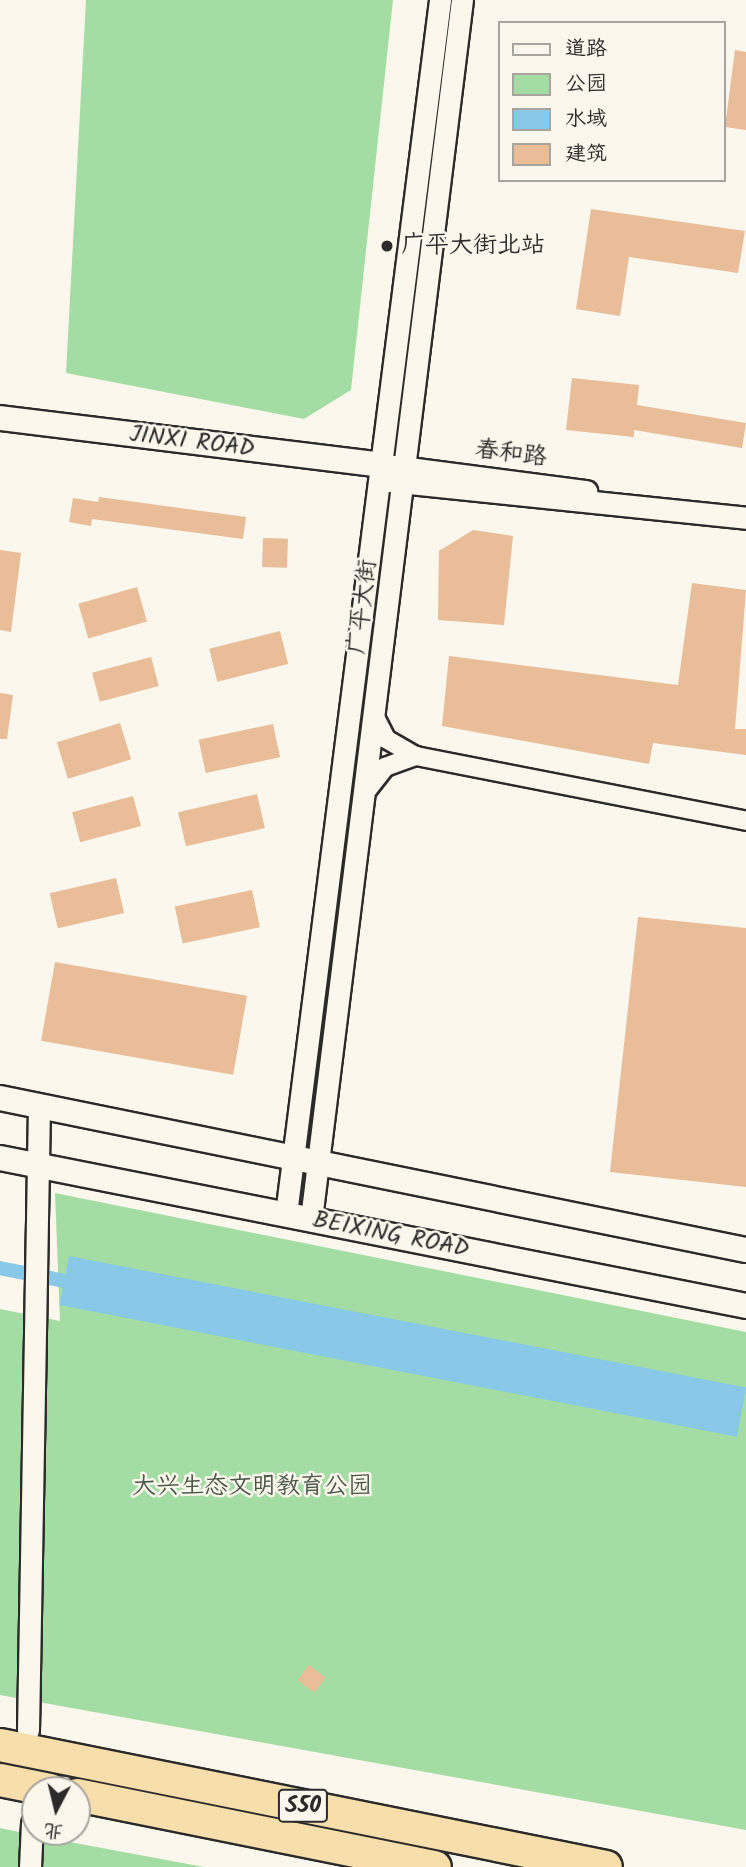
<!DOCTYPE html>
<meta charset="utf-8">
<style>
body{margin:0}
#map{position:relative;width:746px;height:1867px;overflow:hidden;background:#fbf7ec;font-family:Kalam,"LXGW WenKai TC",sans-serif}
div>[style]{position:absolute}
.green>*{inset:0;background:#a3dda3}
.water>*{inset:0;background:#88c9e9;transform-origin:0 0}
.canal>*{height:14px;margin:-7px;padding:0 7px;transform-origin:7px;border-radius:7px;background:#88c9e9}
.building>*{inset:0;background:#e8bd98;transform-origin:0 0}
.tertiary-tunnel>*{height:21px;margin-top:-10.5px;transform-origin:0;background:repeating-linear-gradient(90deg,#d1cec5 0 21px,transparent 0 31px)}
.roads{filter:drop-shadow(2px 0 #2b2b2b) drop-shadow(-2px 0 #2b2b2b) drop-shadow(0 2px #2b2b2b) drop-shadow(0 -2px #2b2b2b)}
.minor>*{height:18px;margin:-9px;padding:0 9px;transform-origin:9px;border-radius:9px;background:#fbf7ec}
.tertiary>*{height:21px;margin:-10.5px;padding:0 10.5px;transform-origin:10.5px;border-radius:10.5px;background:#fbf7ec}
.secondary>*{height:24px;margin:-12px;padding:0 12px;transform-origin:12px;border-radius:12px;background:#fbf7ec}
.motorway>*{height:32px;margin:-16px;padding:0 16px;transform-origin:16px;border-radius:16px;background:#f8deab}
.dots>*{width:19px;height:19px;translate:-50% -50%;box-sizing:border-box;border:4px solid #fbf7ec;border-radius:50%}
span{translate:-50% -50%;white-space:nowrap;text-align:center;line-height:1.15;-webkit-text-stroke:5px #fbf7ec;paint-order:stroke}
.shield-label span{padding:2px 5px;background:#fbf7ec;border:2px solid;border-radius:5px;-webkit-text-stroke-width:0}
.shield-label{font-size:23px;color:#2b2b2b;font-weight:700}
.poi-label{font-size:24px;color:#2b2b2b}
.left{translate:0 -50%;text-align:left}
.street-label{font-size:24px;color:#2b2b2b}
.park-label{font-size:24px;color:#495849}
.legend{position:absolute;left:498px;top:21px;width:228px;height:161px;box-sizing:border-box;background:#fbf7ec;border:2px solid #a8a59f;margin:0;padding:9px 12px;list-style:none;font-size:21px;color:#2b2b2b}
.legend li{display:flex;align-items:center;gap:14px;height:35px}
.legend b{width:35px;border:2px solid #a8a59f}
.north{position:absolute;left:21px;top:1776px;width:70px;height:70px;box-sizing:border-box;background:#fbf7ec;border:2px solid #a8a59f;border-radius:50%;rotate:187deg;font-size:19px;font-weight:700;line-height:28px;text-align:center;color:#2b2b2b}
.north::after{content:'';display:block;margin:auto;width:24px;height:32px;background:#2b2b2b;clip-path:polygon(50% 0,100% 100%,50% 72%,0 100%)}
</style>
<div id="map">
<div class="green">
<i style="clip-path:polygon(86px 0,393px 0,351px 390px,304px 419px,66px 373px)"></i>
<i style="clip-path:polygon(55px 1193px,746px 1332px,746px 1830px,0 1695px,0 1309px,60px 1321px)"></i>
<i style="clip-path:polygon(0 1828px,48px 1838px,204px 1867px,0 1867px)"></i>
</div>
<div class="water">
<i style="left:69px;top:1256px;width:690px;height:50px;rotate:11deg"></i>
</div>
<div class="canal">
<i style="left:0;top:1268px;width:87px;rotate:11.3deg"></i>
</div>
<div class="building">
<i style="clip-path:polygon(735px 50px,746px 52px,746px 130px,725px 127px)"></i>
<i style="clip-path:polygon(591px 209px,745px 231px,738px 273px,629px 257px,620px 316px,576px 309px)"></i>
<i style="clip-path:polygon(572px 378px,639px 385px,637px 405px,746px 423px,742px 448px,634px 430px,634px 437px,566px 430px)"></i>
<i style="clip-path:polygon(99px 497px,246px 517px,243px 539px,92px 519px,91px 526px,69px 522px,73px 498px,98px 502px)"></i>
<i style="clip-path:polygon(473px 530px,513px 536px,504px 625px,438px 620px,439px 551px)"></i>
<i style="left:263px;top:538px;width:25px;height:29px;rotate:2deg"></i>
<i style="clip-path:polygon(0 550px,21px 553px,11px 632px,0 630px)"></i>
<i style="clip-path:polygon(692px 583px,746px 590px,735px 729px,746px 729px,746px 755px,653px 743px,649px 764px,442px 726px,449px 656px,678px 685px)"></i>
<i style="left:137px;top:587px;width:36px;height:61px;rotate:74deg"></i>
<i style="left:280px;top:631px;width:34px;height:73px;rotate:76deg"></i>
<i style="left:151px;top:657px;width:30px;height:61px;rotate:75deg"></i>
<i style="clip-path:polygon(0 693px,13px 695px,7px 739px,0 739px)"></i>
<i style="left:120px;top:723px;width:38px;height:66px;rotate:73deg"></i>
<i style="left:273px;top:724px;width:34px;height:76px;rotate:78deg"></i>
<i style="left:257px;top:794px;width:35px;height:81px;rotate:77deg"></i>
<i style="left:133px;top:796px;width:31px;height:63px;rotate:75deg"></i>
<i style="left:116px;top:878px;width:36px;height:68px;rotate:77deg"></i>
<i style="left:252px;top:890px;width:38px;height:79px;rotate:78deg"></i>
<i style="clip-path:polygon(638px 917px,746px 928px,746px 1187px,610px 1172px)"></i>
<i style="left:55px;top:962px;width:195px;height:80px;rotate:10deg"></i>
<i style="left:309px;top:1665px;width:21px;height:19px;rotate:37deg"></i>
</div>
<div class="tertiary-tunnel">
<i style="left:30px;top:1776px;width:47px;rotate:87.6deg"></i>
</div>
<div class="roads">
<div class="minor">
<i style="left:376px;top:719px;width:22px;rotate:63deg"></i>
<i style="left:386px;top:739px;width:34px;rotate:30deg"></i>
<i style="left:416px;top:756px;width:336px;rotate:11.1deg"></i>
<i style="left:368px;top:789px;width:28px;rotate:-52deg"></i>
<i style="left:385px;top:767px;width:33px;rotate:-20deg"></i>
</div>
<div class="tertiary">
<i style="left:393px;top:466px;width:195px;rotate:7.4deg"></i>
<i style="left:390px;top:481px;width:358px;rotate:5.9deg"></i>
<i style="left:286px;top:1214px;width:1224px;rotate:-82.77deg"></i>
<i style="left:311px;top:1219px;width:1228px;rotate:-82.94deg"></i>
<i style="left:28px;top:1730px;width:624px;rotate:-88.99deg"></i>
<i style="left:30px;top:1867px;width:44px;rotate:-87.4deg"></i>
</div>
<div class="secondary">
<i style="left:0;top:418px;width:388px;rotate:7deg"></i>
<i style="left:0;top:1098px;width:761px;rotate:11.52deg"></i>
<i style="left:0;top:1158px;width:761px;rotate:11.22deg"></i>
</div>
<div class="motorway">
<i style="left:0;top:1745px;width:618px;rotate:11.38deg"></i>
<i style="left:0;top:1780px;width:51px;rotate:11.3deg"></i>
<i style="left:77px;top:1795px;width:365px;rotate:11.4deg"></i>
</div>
</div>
<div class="dots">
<i style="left:387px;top:246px;background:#2b2b2b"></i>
</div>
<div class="shield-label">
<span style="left:303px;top:1806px">S50</span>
</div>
<div class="poi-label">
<span class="left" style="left:401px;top:246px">广平大街北站</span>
</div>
<div class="street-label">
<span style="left:192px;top:442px;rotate:7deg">JINXI ROAD</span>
<span style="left:511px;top:454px;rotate:7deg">春和路</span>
<span style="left:363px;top:607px;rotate:-83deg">广平大街</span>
<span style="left:391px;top:1235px;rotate:11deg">BEIXING ROAD</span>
</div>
<div class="park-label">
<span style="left:252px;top:1487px">大兴生态文明教育公园</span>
</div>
<ul class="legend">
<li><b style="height:9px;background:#fbf7ec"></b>道路</li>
<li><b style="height:19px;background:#a3dda3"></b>公园</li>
<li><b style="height:19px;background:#88c9e9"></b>水域</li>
<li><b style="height:19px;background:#e8bd98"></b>建筑</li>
</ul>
<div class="north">北</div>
</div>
